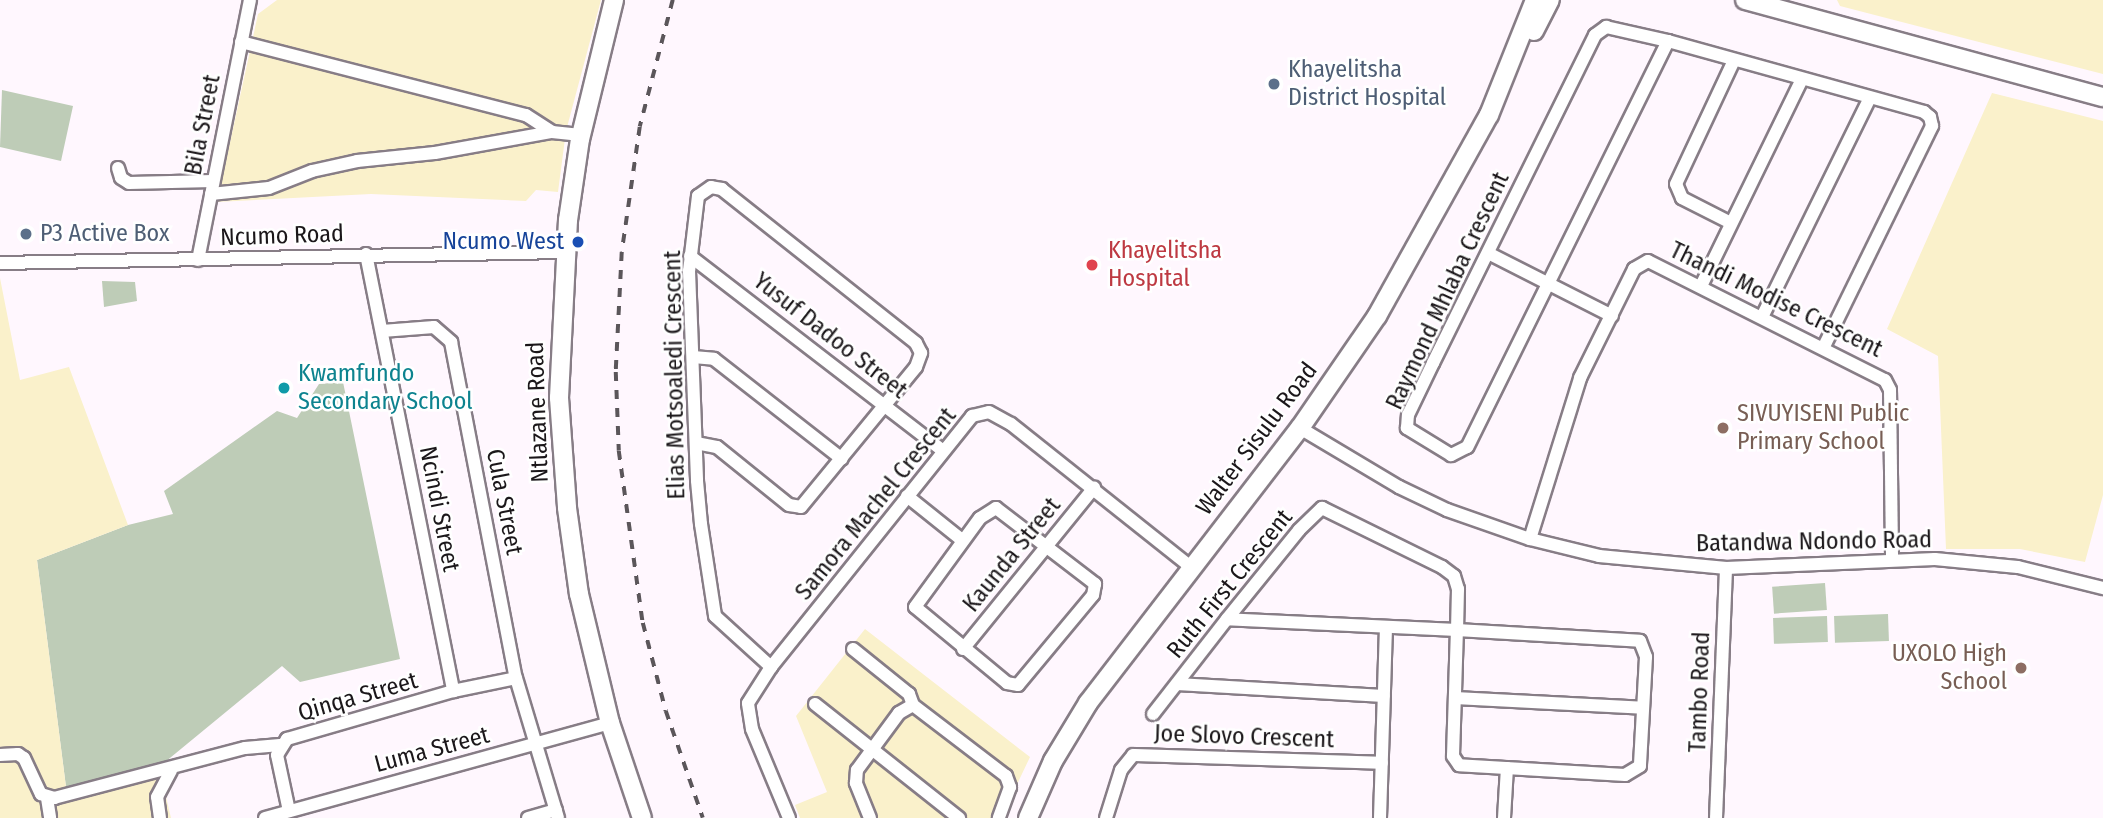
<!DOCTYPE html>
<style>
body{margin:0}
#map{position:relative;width:2103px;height:818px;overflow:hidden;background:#fff7fe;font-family:"Fira Sans Condensed",sans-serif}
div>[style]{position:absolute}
.green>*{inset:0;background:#beccb7;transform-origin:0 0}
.sand>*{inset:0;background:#faf1cb}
.roads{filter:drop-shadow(2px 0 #877d86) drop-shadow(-2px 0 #877d86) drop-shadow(0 2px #877d86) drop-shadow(0 -2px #877d86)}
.street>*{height:12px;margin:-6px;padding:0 6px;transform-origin:6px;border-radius:6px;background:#fff}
.secondary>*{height:18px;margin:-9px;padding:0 9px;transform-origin:9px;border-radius:9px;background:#fff}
.rail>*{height:3.5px;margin-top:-1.75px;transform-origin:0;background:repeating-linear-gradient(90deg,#5b565a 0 9px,transparent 0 18px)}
.dots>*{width:19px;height:19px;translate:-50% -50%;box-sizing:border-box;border:4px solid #fff;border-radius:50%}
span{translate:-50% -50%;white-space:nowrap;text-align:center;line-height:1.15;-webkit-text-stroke:5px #fff;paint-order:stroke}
.service-label{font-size:24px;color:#4e5e75}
.left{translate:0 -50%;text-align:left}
.street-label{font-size:24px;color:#1b171a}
.transit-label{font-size:24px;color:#164399}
.right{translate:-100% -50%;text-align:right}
.health-label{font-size:24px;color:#be3a42}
.culture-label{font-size:24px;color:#0d838f}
.education-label{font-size:24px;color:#785e54}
</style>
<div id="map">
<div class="green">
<i style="clip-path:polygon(2px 90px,73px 106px,61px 161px,0 147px)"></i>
<i style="clip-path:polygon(102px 281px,135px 282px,137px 301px,104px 307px)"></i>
<i style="clip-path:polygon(343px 382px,400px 659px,300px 682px,282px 666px,159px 767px,66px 787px,37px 560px,128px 525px,173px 514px,164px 491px,277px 411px,297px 418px,319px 384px)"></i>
<i style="left:1825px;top:583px;width:27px;height:53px;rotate:86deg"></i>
<i style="left:1888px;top:614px;width:27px;height:54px;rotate:88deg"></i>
<i style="left:1827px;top:616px;width:26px;height:54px;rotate:88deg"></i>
</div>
<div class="sand">
<i style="clip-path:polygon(277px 0,601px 0,566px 131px,558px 192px,536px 190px,526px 201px,371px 194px,217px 202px,258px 14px)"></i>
<i style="clip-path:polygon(1837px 0,2103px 0,2103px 74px,1840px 6px)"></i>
<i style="clip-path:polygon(1992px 93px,2103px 121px,2103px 495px,2085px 562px,2020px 549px,1946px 549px,1938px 356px,1887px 329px)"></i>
<i style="clip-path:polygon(0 278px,20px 380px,69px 367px,128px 525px,37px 560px,66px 787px,159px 767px,171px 818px,0 818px)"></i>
<i style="clip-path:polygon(865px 629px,1030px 757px,1001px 818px,800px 818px,795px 805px,827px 792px,796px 716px)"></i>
</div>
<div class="roads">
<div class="street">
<i style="left:1668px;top:41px;width:453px;rotate:116.3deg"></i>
<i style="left:1467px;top:447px;width:18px;rotate:153deg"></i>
<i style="left:1451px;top:455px;width:52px;rotate:-148.5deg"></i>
<i style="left:1407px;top:428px;width:13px;rotate:-86deg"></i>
<i style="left:1408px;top:415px;width:58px;rotate:-64.3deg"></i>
<i style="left:1433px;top:363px;width:366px;rotate:-63.7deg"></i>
<i style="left:1595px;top:35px;width:14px;rotate:-36deg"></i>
<i style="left:1606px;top:27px;width:64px;rotate:12.7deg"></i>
<i style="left:1668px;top:41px;width:266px;rotate:15.5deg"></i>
<i style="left:1924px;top:112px;width:8px;rotate:40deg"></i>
<i style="left:1930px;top:117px;width:9px;rotate:77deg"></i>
<i style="left:1932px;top:126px;width:245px;rotate:116.1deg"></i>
<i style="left:241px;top:42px;width:294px;rotate:14.4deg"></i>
<i style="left:526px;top:115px;width:31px;rotate:33deg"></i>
<i style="left:118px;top:168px;width:10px;rotate:73deg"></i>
<i style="left:121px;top:178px;width:9px;rotate:32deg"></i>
<i style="left:129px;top:183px;width:84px;rotate:-1.4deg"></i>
<i style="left:211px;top:194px;width:58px;rotate:-5.9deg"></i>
<i style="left:269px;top:188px;width:46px;rotate:-21.6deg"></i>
<i style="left:312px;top:171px;width:46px;rotate:-12.5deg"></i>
<i style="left:357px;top:161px;width:78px;rotate:-5.9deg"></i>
<i style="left:435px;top:153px;width:119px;rotate:-10.2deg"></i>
<i style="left:552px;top:132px;width:29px;rotate:6deg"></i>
<i style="left:1731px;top:223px;width:55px;rotate:-153deg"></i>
<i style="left:1682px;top:198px;width:15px;rotate:-113deg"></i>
<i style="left:1676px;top:184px;width:137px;rotate:-64.9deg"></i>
<i style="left:1488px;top:253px;width:139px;rotate:26.9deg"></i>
<i style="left:366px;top:254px;width:446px;rotate:78.7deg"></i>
<i style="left:690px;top:256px;width:318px;rotate:37.6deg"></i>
<i style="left:198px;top:260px;width:265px;rotate:-78.7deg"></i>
<i style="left:0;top:263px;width:565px;rotate:-1.12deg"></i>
<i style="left:1701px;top:286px;width:230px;rotate:-64deg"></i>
<i style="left:1763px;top:315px;width:242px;rotate:-63.8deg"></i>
<i style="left:382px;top:331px;width:52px;rotate:-4.4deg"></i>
<i style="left:434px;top:327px;width:23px;rotate:41deg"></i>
<i style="left:451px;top:342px;width:342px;rotate:79.1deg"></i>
<i style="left:516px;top:678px;width:146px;rotate:73.3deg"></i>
<i style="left:693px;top:357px;width:21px;rotate:5deg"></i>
<i style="left:714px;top:359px;width:162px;rotate:38deg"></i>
<i style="left:1300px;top:428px;width:115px;rotate:30.8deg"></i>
<i style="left:1399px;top:487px;width:53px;rotate:25.6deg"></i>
<i style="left:1447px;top:510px;width:88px;rotate:19.3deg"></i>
<i style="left:1530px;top:539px;width:71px;rotate:13.8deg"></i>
<i style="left:1599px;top:556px;width:128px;rotate:5.4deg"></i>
<i style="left:1726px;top:568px;width:209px;rotate:-2.5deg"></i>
<i style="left:1935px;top:559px;width:83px;rotate:5.5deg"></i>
<i style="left:2018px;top:567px;width:88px;rotate:13.9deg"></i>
<i style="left:696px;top:443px;width:21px;rotate:11deg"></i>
<i style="left:717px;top:447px;width:92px;rotate:38.9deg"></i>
<i style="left:789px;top:505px;width:12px;rotate:9deg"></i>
<i style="left:801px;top:507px;width:181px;rotate:-50.6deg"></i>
<i style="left:916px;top:367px;width:15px;rotate:-70deg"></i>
<i style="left:921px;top:353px;width:11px;rotate:-117deg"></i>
<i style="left:916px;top:343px;width:248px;rotate:-141.6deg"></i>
<i style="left:722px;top:189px;width:11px;rotate:-170deg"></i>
<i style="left:711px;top:187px;width:16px;rotate:145deg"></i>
<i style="left:698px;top:196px;width:76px;rotate:96.8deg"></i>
<i style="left:689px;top:271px;width:210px;rotate:87.8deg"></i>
<i style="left:697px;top:481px;width:43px;rotate:84.7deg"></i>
<i style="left:701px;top:524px;width:93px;rotate:81.3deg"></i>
<i style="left:715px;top:616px;width:76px;rotate:42.3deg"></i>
<i style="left:907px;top:496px;width:70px;rotate:38.7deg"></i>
<i style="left:996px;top:508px;width:125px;rotate:37.5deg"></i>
<i style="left:1095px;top:584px;width:11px;rotate:100deg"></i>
<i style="left:1093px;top:595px;width:117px;rotate:129.8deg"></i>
<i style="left:1018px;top:685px;width:11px;rotate:-170deg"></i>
<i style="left:1007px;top:683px;width:119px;rotate:-140.4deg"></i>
<i style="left:915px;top:607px;width:110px;rotate:-53.9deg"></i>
<i style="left:980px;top:518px;width:19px;rotate:-32deg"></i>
<i style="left:1530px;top:539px;width:169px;rotate:-72.7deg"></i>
<i style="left:1580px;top:378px;width:122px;rotate:-63.6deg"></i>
<i style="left:1634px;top:269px;width:16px;rotate:-30deg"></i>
<i style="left:1648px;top:261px;width:265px;rotate:26.7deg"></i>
<i style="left:1885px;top:380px;width:11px;rotate:63deg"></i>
<i style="left:1890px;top:390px;width:168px;rotate:89.3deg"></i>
<i style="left:1457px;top:630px;width:183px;rotate:3.4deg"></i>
<i style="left:1640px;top:641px;width:17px;rotate:69deg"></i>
<i style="left:1646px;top:657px;width:109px;rotate:93.2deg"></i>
<i style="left:1640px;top:766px;width:17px;rotate:149deg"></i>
<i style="left:1625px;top:775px;width:166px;rotate:-176.6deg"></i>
<i style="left:1459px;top:765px;width:11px;rotate:-124deg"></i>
<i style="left:1453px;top:756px;width:126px;rotate:-88.2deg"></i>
<i style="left:853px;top:649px;width:72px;rotate:38.8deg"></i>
<i style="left:909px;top:694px;width:12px;rotate:70deg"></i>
<i style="left:963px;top:649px;width:208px;rotate:-50.9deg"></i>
<i style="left:1177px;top:684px;width:207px;rotate:3.3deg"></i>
<i style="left:1455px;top:698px;width:188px;rotate:3deg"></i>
<i style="left:815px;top:704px;width:184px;rotate:38.4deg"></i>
<i style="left:1153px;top:714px;width:120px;rotate:-52.1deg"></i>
<i style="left:1227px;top:619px;width:114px;rotate:-51deg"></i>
<i style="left:1299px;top:530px;width:32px;rotate:-44deg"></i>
<i style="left:1322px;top:508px;width:134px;rotate:26.2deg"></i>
<i style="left:1442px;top:567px;width:15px;rotate:37deg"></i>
<i style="left:1454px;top:576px;width:14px;rotate:73deg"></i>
<i style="left:1458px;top:589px;width:41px;rotate:91.4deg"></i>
<i style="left:1457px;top:630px;width:230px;rotate:-177.3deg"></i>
<i style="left:0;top:755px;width:18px;rotate:-3deg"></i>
<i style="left:18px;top:754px;width:7px;rotate:34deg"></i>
<i style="left:24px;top:758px;width:40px;rotate:65deg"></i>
<i style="left:41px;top:794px;width:14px;rotate:17deg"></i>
<i style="left:54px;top:798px;width:197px;rotate:-14.7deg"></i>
<i style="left:245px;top:748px;width:35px;rotate:-5deg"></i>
<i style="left:47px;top:798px;width:20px;rotate:81deg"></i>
<i style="left:289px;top:811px;width:57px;rotate:-102.1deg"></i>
<i style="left:277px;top:755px;width:19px;rotate:-58deg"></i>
<i style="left:287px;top:739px;width:173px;rotate:-16.1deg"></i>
<i style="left:453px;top:691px;width:64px;rotate:-11.7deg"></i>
<i style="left:160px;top:818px;width:21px;rotate:-98deg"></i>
<i style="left:157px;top:797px;width:30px;rotate:-62deg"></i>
<i style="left:265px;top:818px;width:358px;rotate:-15.4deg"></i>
<i style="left:528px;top:818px;width:29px;rotate:-16deg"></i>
<i style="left:789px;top:818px;width:96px;rotate:-112.6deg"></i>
<i style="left:752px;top:729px;width:26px;rotate:-99deg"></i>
<i style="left:748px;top:703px;width:43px;rotate:-57.4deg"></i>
<i style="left:771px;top:667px;width:322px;rotate:-51.3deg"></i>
<i style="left:972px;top:416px;width:17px;rotate:-13deg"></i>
<i style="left:989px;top:412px;width:25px;rotate:29deg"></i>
<i style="left:1011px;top:424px;width:230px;rotate:38.5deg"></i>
<i style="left:870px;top:818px;width:38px;rotate:-112deg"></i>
<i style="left:856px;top:783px;width:13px;rotate:-86deg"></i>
<i style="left:857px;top:770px;width:71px;rotate:-53.6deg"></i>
<i style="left:899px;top:713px;width:16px;rotate:-30deg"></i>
<i style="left:913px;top:705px;width:117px;rotate:37.4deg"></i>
<i style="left:1006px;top:776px;width:12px;rotate:70deg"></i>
<i style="left:1010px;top:787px;width:33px;rotate:110deg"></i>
<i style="left:1106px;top:818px;width:50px;rotate:-72.6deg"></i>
<i style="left:1121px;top:770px;width:19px;rotate:-51deg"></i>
<i style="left:1133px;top:755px;width:249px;rotate:1.8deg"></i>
<i style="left:1380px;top:818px;width:191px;rotate:-88.2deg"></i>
<i style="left:1504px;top:818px;width:50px;rotate:-86.6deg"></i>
<i style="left:1716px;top:818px;width:250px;rotate:-87.7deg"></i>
</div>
<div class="secondary">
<i style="left:614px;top:0;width:143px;rotate:103.7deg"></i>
<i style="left:580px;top:139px;width:82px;rotate:98.4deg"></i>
<i style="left:568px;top:220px;width:178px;rotate:92.9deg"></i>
<i style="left:559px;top:398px;width:110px;rotate:85.8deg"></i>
<i style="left:567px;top:508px;width:87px;rotate:82.1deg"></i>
<i style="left:579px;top:594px;width:133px;rotate:76.5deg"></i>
<i style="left:610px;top:723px;width:100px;rotate:71.4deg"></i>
<i style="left:1745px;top:0;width:371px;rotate:15.2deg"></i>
<i style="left:1534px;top:31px;width:35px;rotate:-63deg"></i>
<i style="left:1028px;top:818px;width:62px;rotate:-66.3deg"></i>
<i style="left:1053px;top:761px;width:68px;rotate:-58.9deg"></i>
<i style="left:1088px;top:703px;width:347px;rotate:-52.4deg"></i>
<i style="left:1300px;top:428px;width:136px;rotate:-55.5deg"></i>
<i style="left:1377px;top:316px;width:230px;rotate:-60.9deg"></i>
<i style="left:1489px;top:115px;width:124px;rotate:-68.2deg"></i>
</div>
</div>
<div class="rail">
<i style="left:673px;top:0;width:131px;rotate:104.6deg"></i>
<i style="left:640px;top:127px;width:126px;rotate:98.2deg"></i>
<i style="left:622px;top:252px;width:120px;rotate:92.9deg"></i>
<i style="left:616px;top:372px;width:79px;rotate:87.8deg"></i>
<i style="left:619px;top:451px;width:174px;rotate:82.1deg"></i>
<i style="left:643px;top:623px;width:91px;rotate:75.4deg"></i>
<i style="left:666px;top:711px;width:113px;rotate:70.9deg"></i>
</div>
<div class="dots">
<i style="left:1274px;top:84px;background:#5c6f8a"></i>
<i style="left:26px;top:234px;background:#5c6f8a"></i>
<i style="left:578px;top:242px;background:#1a4fb4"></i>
<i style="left:1092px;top:265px;background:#e0444e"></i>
<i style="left:284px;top:388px;background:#0f9aa8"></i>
<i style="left:1723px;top:428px;background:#8d6e63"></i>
<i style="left:2021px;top:668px;background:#8d6e63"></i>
</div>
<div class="service-label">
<span class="left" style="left:1288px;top:84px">Khayelitsha<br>District Hospital</span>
<span class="left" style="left:40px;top:234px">P3 Active Box</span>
</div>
<div class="street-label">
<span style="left:203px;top:125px;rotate:-79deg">Bila Street</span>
<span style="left:282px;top:236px;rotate:-2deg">Ncumo Road</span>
<span style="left:1448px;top:291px;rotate:-65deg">Raymond Mhlaba Crescent</span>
<span style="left:1776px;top:300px;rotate:26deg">Thandi Modise Crescent</span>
<span style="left:830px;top:336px;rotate:38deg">Yusuf Dadoo Street</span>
<span style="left:675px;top:375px;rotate:-91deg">Elias Motsoaledi Crescent</span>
<span style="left:538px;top:412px;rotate:-92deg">Ntlazane Road</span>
<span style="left:1257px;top:439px;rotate:-53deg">Walter Sisulu Road</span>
<span style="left:504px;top:502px;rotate:79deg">Cula Street</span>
<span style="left:876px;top:504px;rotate:-51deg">Samora Machel Crescent</span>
<span style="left:439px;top:509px;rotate:79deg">Ncindi Street</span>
<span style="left:1814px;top:542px;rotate:-1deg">Batandwa Ndondo Road</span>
<span style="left:1012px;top:555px;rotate:-51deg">Kaunda Street</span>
<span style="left:1230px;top:584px;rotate:-51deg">Ruth First Crescent</span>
<span style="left:1700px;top:692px;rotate:-88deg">Tambo Road</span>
<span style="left:358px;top:697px;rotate:-16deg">Qinqa Street</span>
<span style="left:1244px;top:737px;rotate:2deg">Joe Slovo Crescent</span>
<span style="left:432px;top:750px;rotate:-15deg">Luma Street</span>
</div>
<div class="transit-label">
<span class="right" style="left:564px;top:242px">Ncumo West</span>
</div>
<div class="health-label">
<span class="left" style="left:1108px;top:265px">Khayelitsha<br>Hospital</span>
</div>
<div class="culture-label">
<span class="left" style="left:298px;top:388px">Kwamfundo<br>Secondary School</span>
</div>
<div class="education-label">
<span class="left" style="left:1737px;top:428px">SIVUYISENI Public<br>Primary School</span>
<span class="right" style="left:2007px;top:668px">UXOLO High<br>School</span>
</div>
</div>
